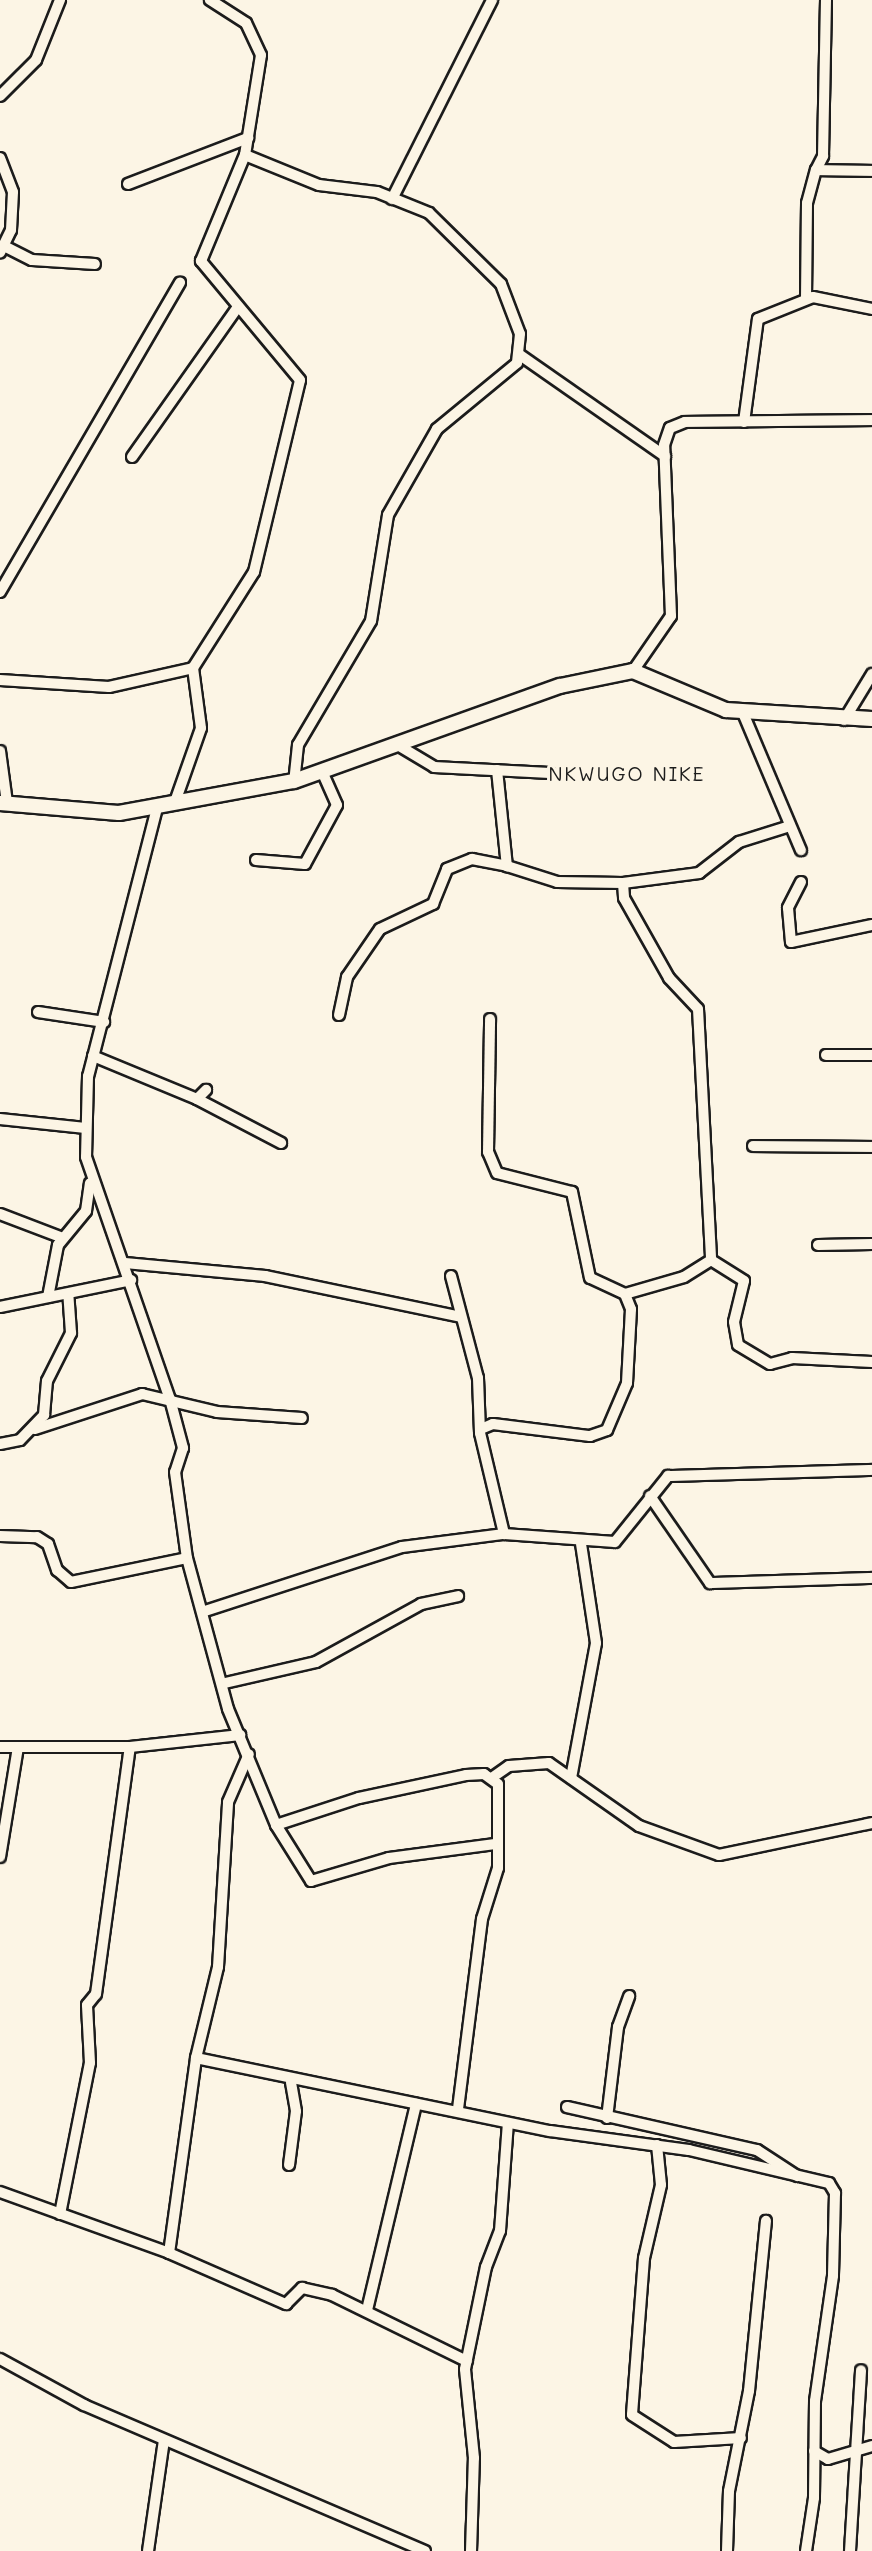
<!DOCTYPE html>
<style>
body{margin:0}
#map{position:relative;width:872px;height:2551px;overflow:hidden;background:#fcf5e5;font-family:Mali,sans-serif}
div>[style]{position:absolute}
.roads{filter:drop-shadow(2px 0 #1c1c1c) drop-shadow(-2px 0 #1c1c1c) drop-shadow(0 2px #1c1c1c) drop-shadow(0 -2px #1c1c1c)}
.minor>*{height:10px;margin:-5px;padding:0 5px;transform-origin:5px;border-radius:5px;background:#fcf5e5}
.tertiary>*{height:14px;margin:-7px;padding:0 7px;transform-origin:7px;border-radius:7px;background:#fcf5e5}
span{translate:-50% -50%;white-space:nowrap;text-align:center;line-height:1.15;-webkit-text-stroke:6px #fcf5e5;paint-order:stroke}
.neighbourhood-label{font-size:19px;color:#1c1c1c;letter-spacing:2px}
</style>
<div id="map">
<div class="roads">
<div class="minor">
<i style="left:0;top:96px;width:51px;rotate:-45deg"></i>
<i style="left:36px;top:60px;width:65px;rotate:-68.2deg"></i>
<i style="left:245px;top:155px;width:80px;rotate:22.1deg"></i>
<i style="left:319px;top:185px;width:58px;rotate:6.9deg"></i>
<i style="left:377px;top:192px;width:56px;rotate:22deg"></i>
<i style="left:429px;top:213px;width:101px;rotate:44.6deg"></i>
<i style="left:501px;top:284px;width:53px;rotate:69.2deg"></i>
<i style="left:520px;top:334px;width:29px;rotate:96deg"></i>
<i style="left:517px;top:363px;width:104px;rotate:140.5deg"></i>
<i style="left:437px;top:429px;width:99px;rotate:119.7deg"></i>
<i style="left:388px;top:515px;width:107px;rotate:99.1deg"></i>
<i style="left:371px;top:621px;width:144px;rotate:120.5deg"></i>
<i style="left:298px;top:745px;width:36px;rotate:96deg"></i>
<i style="left:0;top:158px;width:36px;rotate:69deg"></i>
<i style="left:13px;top:192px;width:38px;rotate:93deg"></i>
<i style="left:11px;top:230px;width:25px;rotate:116deg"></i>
<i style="left:816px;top:170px;width:16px;rotate:-63deg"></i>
<i style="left:823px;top:156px;width:156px;rotate:-88.9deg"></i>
<i style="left:128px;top:184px;width:129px;rotate:-21deg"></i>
<i style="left:392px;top:199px;width:223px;rotate:-63.3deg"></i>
<i style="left:4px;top:246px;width:31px;rotate:27deg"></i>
<i style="left:32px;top:260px;width:63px;rotate:3.6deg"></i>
<i style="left:806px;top:299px;width:96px;rotate:-89.4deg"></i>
<i style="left:807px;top:203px;width:34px;rotate:-75deg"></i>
<i style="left:816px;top:170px;width:56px;rotate:1deg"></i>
<i style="left:520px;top:355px;width:177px;rotate:34.9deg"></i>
<i style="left:744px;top:422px;width:104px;rotate:-82.3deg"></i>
<i style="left:758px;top:319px;width:59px;rotate:-21.8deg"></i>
<i style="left:813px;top:297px;width:60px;rotate:11.5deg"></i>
<i style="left:132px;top:457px;width:184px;rotate:-54.8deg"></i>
<i style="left:0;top:592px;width:358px;rotate:-59.8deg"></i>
<i style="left:633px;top:671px;width:67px;rotate:-55.4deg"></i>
<i style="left:671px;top:616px;width:171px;rotate:-92.3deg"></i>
<i style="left:664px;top:445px;width:18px;rotate:-71deg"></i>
<i style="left:670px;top:428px;width:16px;rotate:-22deg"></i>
<i style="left:685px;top:422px;width:187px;rotate:-0.6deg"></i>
<i style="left:0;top:680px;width:109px;rotate:3.7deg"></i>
<i style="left:109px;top:687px;width:86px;rotate:-12.7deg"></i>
<i style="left:743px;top:713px;width:149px;rotate:67.1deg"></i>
<i style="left:844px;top:720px;width:54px;rotate:-58.7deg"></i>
<i style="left:401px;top:747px;width:39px;rotate:31deg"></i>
<i style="left:434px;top:767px;width:116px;rotate:3deg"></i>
<i style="left:0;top:751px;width:52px;rotate:82.3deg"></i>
<i style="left:497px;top:770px;width:97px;rotate:84.1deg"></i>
<i style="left:507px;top:866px;width:52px;rotate:17.7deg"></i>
<i style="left:557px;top:882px;width:66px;rotate:0.9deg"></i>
<i style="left:623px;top:883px;width:77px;rotate:-7.5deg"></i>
<i style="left:699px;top:873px;width:51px;rotate:-37.8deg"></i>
<i style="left:739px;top:842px;width:50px;rotate:-17.4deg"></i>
<i style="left:175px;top:802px;width:78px;rotate:-70.6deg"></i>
<i style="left:201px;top:728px;width:61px;rotate:-97.6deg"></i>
<i style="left:193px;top:668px;width:114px;rotate:-57.6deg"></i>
<i style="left:254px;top:572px;width:197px;rotate:-76.5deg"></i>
<i style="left:300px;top:380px;width:155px;rotate:-129.8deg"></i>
<i style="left:201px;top:261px;width:115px;rotate:-67.5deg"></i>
<i style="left:245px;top:155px;width:101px;rotate:-80.9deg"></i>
<i style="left:261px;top:55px;width:35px;rotate:-115deg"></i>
<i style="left:246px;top:23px;width:43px;rotate:-147.4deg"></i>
<i style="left:157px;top:808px;width:277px;rotate:104.4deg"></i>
<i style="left:88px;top:1076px;width:81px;rotate:91.4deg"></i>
<i style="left:86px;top:1157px;width:256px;rotate:70.9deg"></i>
<i style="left:170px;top:1399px;width:51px;rotate:75.1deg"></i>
<i style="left:183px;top:1448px;width:25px;rotate:108deg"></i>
<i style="left:175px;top:1472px;width:87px;rotate:82.1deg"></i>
<i style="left:187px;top:1558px;width:156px;rotate:74.8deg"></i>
<i style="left:228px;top:1709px;width:126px;rotate:67.5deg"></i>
<i style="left:276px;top:1825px;width:66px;rotate:58deg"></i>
<i style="left:311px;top:1881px;width:81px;rotate:-16.4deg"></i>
<i style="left:389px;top:1858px;width:107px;rotate:-7.5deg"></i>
<i style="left:256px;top:860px;width:49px;rotate:4.7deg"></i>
<i style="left:305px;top:864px;width:67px;rotate:-61.5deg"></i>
<i style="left:337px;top:805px;width:35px;rotate:-114deg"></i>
<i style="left:801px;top:882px;width:29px;rotate:117deg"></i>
<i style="left:788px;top:908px;width:34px;rotate:85deg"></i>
<i style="left:791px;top:942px;width:83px;rotate:-11.9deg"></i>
<i style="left:623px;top:883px;width:15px;rotate:86deg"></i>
<i style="left:624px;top:898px;width:92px;rotate:60.6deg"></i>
<i style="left:669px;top:978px;width:42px;rotate:46.9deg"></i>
<i style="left:698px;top:1009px;width:251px;rotate:87deg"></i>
<i style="left:711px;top:1260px;width:39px;rotate:32deg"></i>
<i style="left:744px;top:1281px;width:42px;rotate:103.7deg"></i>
<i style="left:734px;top:1322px;width:23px;rotate:80deg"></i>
<i style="left:738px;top:1345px;width:37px;rotate:31deg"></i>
<i style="left:770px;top:1364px;width:23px;rotate:-15deg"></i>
<i style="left:792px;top:1358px;width:80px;rotate:2.9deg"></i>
<i style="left:38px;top:1012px;width:67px;rotate:8.6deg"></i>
<i style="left:339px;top:1015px;width:39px;rotate:-78deg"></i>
<i style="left:347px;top:977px;width:58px;rotate:-55.5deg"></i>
<i style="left:380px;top:929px;width:59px;rotate:-25.3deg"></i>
<i style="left:433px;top:904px;width:38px;rotate:-68deg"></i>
<i style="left:447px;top:869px;width:27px;rotate:-22deg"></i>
<i style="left:472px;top:859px;width:36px;rotate:11deg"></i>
<i style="left:826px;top:1055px;width:46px"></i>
<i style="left:93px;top:1056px;width:113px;rotate:22.5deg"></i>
<i style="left:197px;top:1099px;width:13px;rotate:-45deg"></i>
<i style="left:197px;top:1099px;width:95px;rotate:27.6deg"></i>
<i style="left:0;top:1119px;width:86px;rotate:6deg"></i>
<i style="left:753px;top:1146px;width:119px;rotate:0.5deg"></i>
<i style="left:0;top:1214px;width:67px;rotate:20.9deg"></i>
<i style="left:818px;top:1245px;width:54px;rotate:-1.1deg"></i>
<i style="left:125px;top:1263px;width:141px;rotate:5.3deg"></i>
<i style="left:265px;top:1276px;width:200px;rotate:11.8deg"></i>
<i style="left:451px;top:1276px;width:106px;rotate:75.2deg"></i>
<i style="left:478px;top:1378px;width:55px;rotate:87.9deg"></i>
<i style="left:480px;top:1433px;width:104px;rotate:76.6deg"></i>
<i style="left:625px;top:1294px;width:61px;rotate:-16.1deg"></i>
<i style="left:684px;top:1277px;width:32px;rotate:-32deg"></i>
<i style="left:48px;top:1297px;width:53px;rotate:-79.1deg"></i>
<i style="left:58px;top:1245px;width:44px;rotate:-50.5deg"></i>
<i style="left:86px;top:1211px;width:28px;rotate:-82deg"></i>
<i style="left:0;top:1307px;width:134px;rotate:-11.6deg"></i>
<i style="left:35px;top:1429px;width:113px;rotate:-18.1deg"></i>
<i style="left:142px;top:1394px;width:77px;rotate:13.5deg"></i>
<i style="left:217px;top:1412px;width:85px;rotate:4deg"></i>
<i style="left:481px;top:1429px;width:13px;rotate:-23deg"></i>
<i style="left:493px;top:1424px;width:98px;rotate:7.1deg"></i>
<i style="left:590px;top:1436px;width:18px;rotate:-19deg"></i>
<i style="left:607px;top:1430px;width:51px;rotate:-66.9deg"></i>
<i style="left:627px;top:1383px;width:74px;rotate:-86.9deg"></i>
<i style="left:631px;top:1309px;width:16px;rotate:-112deg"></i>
<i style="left:625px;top:1294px;width:38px;rotate:-155deg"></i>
<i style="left:590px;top:1278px;width:88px;rotate:-101.8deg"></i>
<i style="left:572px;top:1192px;width:77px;rotate:-165.8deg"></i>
<i style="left:497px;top:1173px;width:23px;rotate:-113deg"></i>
<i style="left:488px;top:1152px;width:133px;rotate:-89.1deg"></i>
<i style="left:0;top:1444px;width:20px;rotate:-11deg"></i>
<i style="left:20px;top:1440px;width:35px;rotate:-46deg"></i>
<i style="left:44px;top:1415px;width:34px;rotate:-85deg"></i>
<i style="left:47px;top:1381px;width:54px;rotate:-63.4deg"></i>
<i style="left:71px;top:1333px;width:39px;rotate:-94deg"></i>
<i style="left:650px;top:1496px;width:106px;rotate:55.4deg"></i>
<i style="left:710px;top:1583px;width:162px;rotate:-1.8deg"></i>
<i style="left:0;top:1536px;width:37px;rotate:2deg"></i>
<i style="left:37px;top:1537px;width:13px;rotate:32deg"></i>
<i style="left:48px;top:1544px;width:28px;rotate:71deg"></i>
<i style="left:57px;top:1570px;width:18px;rotate:41deg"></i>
<i style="left:71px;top:1582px;width:118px;rotate:-11.7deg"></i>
<i style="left:205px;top:1611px;width:207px;rotate:-18deg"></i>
<i style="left:402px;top:1547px;width:103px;rotate:-7.3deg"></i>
<i style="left:504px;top:1534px;width:111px;rotate:4.1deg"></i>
<i style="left:615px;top:1542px;width:85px;rotate:-51.2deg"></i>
<i style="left:668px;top:1476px;width:204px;rotate:-1.7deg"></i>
<i style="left:225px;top:1683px;width:93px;rotate:-13deg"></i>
<i style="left:316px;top:1662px;width:120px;rotate:-28.9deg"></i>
<i style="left:421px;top:1604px;width:38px;rotate:-12deg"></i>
<i style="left:0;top:1747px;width:130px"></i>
<i style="left:130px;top:1747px;width:111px;rotate:-6.2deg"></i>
<i style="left:493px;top:1777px;width:19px;rotate:-35deg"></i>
<i style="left:509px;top:1766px;width:40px;rotate:-4.3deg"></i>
<i style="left:549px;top:1763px;width:110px;rotate:35deg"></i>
<i style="left:639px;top:1826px;width:85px;rotate:19.9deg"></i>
<i style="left:719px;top:1855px;width:156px;rotate:-11.8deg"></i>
<i style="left:571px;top:1778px;width:137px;rotate:-79.5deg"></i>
<i style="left:596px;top:1643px;width:100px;rotate:-98.6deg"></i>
<i style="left:276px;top:1825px;width:87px;rotate:-18deg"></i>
<i style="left:359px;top:1798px;width:109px;rotate:-12.1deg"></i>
<i style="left:466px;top:1775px;width:18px;rotate:-3deg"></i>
<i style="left:484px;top:1774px;width:17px;rotate:36deg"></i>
<i style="left:498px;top:1784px;width:84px;rotate:90deg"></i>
<i style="left:498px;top:1868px;width:53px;rotate:107.4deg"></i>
<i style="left:482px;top:1919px;width:192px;rotate:97.2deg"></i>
<i style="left:0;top:1857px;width:111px;rotate:-80.7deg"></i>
<i style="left:196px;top:2058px;width:361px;rotate:11.7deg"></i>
<i style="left:550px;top:2131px;width:140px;rotate:7.8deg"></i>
<i style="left:689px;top:2150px;width:144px;rotate:13.3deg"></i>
<i style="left:829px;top:2183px;width:12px;rotate:59deg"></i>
<i style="left:835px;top:2193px;width:83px;rotate:91.4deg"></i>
<i style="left:833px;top:2276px;width:126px;rotate:98.2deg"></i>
<i style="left:815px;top:2401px;width:97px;rotate:90.6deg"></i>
<i style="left:814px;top:2498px;width:54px;rotate:98.6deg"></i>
<i style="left:567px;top:2107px;width:195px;rotate:12.8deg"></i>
<i style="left:757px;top:2150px;width:48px;rotate:33deg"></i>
<i style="left:607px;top:2118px;width:92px;rotate:-83.1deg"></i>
<i style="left:618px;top:2027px;width:33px;rotate:-70deg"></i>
<i style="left:657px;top:2145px;width:40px;rotate:84.3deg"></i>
<i style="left:661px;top:2185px;width:75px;rotate:103.1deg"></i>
<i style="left:644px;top:2258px;width:157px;rotate:94.4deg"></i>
<i style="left:632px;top:2415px;width:50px;rotate:32.7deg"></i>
<i style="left:674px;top:2442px;width:67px;rotate:-3.4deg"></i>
<i style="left:289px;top:2165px;width:54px;rotate:-82.6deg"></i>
<i style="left:296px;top:2111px;width:29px;rotate:-100deg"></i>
<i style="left:0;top:2192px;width:180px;rotate:19.8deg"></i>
<i style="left:169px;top:2253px;width:128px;rotate:23.6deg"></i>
<i style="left:286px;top:2304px;width:23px;rotate:-45deg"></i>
<i style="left:302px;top:2288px;width:31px;rotate:13deg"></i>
<i style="left:332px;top:2295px;width:150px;rotate:26.1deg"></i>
<i style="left:60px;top:2214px;width:154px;rotate:-78.8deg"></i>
<i style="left:90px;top:2063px;width:58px;rotate:-93deg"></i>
<i style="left:87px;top:2005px;width:14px;rotate:-51deg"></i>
<i style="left:96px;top:1994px;width:249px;rotate:-82.2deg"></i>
<i style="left:169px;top:2253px;width:197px;rotate:-82.1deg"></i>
<i style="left:196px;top:2058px;width:94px;rotate:-76.4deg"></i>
<i style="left:218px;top:1967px;width:165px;rotate:-86.5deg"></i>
<i style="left:228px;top:1802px;width:52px;rotate:-66.4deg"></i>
<i style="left:367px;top:2310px;width:212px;rotate:-76.6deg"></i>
<i style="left:0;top:2359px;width:96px;rotate:28.7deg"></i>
<i style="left:84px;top:2405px;width:371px;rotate:23.2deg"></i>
<i style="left:814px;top:2451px;width:16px;rotate:30deg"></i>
<i style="left:828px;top:2459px;width:46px;rotate:-16.5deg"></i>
<i style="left:148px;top:2551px;width:112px;rotate:-81.8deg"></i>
<i style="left:471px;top:2551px;width:93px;rotate:-88.2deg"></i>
<i style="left:474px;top:2458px;width:89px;rotate:-95.8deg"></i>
<i style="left:465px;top:2369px;width:104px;rotate:-78.4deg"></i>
<i style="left:486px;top:2267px;width:39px;rotate:-69deg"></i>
<i style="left:500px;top:2231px;width:108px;rotate:-85.8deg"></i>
<i style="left:727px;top:2551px;width:60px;rotate:-88.1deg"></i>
<i style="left:729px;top:2491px;width:102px;rotate:-78.7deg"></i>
<i style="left:749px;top:2391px;width:171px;rotate:-84.3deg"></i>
<i style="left:850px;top:2551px;width:181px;rotate:-86.5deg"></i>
</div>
<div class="tertiary">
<i style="left:0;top:803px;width:119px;rotate:4.8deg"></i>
<i style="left:119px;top:813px;width:178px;rotate:-10.4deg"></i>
<i style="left:294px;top:781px;width:282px;rotate:-19.7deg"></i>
<i style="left:560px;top:686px;width:75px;rotate:-11.6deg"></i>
<i style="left:633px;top:671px;width:101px;rotate:22.8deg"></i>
<i style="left:726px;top:710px;width:146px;rotate:3.5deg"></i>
</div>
</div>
<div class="neighbourhood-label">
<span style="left:627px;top:774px">NKWUGO NIKE</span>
</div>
</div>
